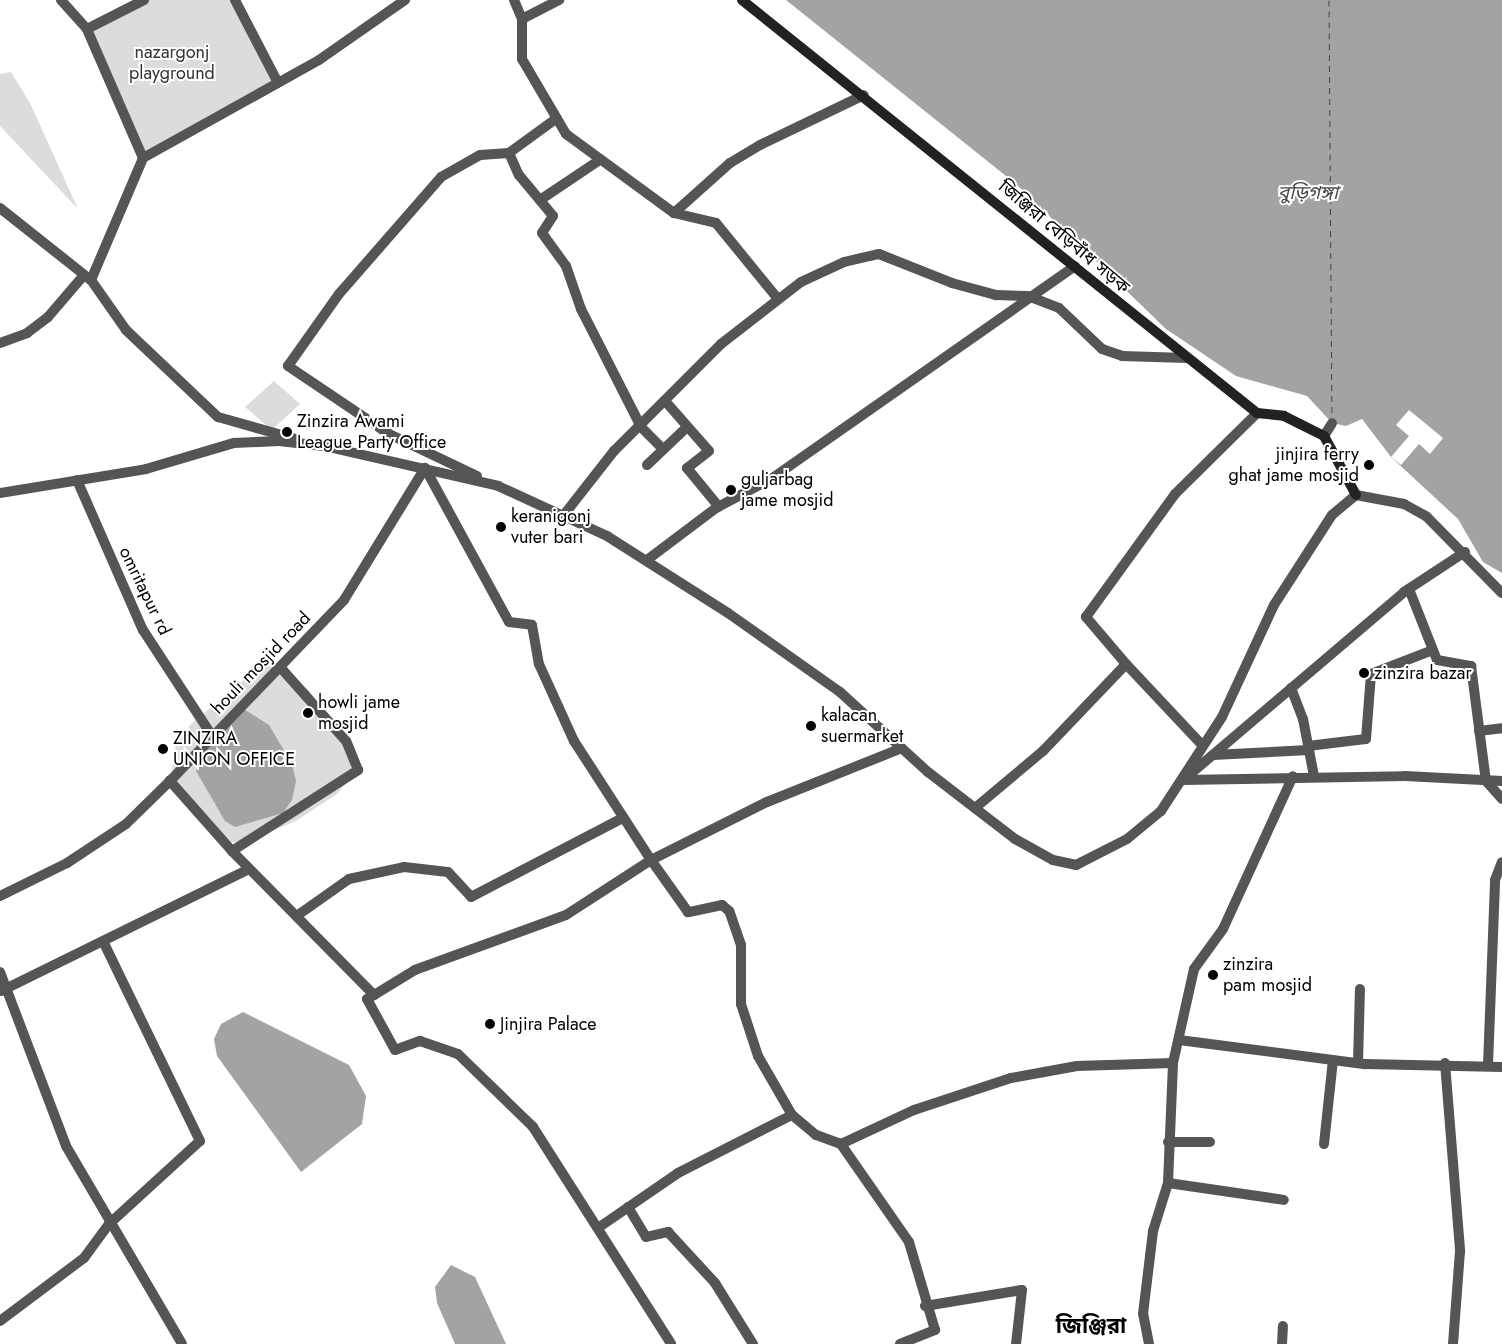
<!DOCTYPE html>
<meta charset="utf-8">
<style>
body{margin:0}
#map{position:relative;width:1502px;height:1344px;overflow:hidden;background:#fff;font-family:Jost,"Noto Sans Bengali",sans-serif}
div>[style]{position:absolute}
.green>*{inset:0;background:#dcdcdc}
.water>*{inset:0;background:#a3a3a3}
.pier>*{inset:0;background:#fff}
.ferry>*{height:1px;margin-top:-0.5px;transform-origin:0;background:repeating-linear-gradient(90deg,#444 0 6px,transparent 0 11px)}
.street>*{height:10px;margin:-5px;padding:0 5px;transform-origin:5px;border-radius:5px;background:#555}
.secondary>*{height:10px;margin:-5px;padding:0 5px;transform-origin:5px;border-radius:5px;background:#222}
.dots>*{width:14px;height:14px;translate:-50% -50%;box-sizing:border-box;border:2px solid #fff;border-radius:50%}
span{translate:-50% -50%;white-space:nowrap;text-align:center;line-height:1.15;-webkit-text-stroke:4px #fff;paint-order:stroke}
.park-label{font-size:18px;color:#333}
.street-label{font-size:18px;color:#000}
.poi-label{font-size:18px;color:#000}
.left{translate:0 -50%;text-align:left}
.right{translate:-100% -50%;text-align:right}
.water-label{font-size:19px;color:#444;font-style:italic}
.district-label{font-size:22px;color:#000;font-weight:700}
</style>
<div id="map">
<div class="green">
<i style="clip-path:polygon(144px 0,235px 0,278px 83px,213px 113px,143px 158px,87px 29px)"></i>
<i style="clip-path:polygon(11px 72px,30px 103px,78px 209px,0 126px,0 74px)"></i>
<i style="clip-path:polygon(274px 381px,300px 404px,272px 430px,245px 407px)"></i>
<i style="clip-path:polygon(264px 663px,280px 667px,309px 690px,350px 755px,352px 776px,337px 794px,296px 821px,244px 843px,229px 842px,170px 781px,176px 744px,192px 723px)"></i>
</div>
<div class="water">
<i style="clip-path:polygon(786px 0,1502px 0,1502px 573px,1483px 562px,1458px 519px,1391px 457px,1362px 419px,1346px 426px,1332px 423px,1307px 396px,1236px 376px,1166px 329px,1016px 184px)"></i>
<i style="clip-path:polygon(242px 708px,269px 725px,292px 764px,296px 781px,292px 800px,283px 813px,235px 827px,225px 821px,196px 771px,212px 739px)"></i>
<i style="clip-path:polygon(243px 1012px,349px 1065px,366px 1096px,362px 1124px,301px 1172px,217px 1056px,214px 1039px,221px 1024px)"></i>
<i style="clip-path:polygon(451px 1265px,475px 1277px,506px 1344px,455px 1344px,437px 1303px,435px 1287px)"></i>
</div>
<div class="pier">
<i style="clip-path:polygon(1409px 410px,1443px 438px,1430px 454px,1419px 444px,1401px 465px,1391px 457px,1409px 436px,1396px 425px)"></i>
</div>
<div class="ferry">
<i style="left:1329px;top:0;width:420px;rotate:89.6deg"></i>
</div>
<div class="street">
<i style="left:235px;top:0;width:93px;rotate:62.6deg"></i>
<i style="left:514px;top:0;width:21px;rotate:67deg"></i>
<i style="left:522px;top:19px;width:40px;rotate:90deg"></i>
<i style="left:522px;top:59px;width:87px;rotate:59.6deg"></i>
<i style="left:566px;top:134px;width:134px;rotate:36.2deg"></i>
<i style="left:674px;top:213px;width:43px;rotate:13.4deg"></i>
<i style="left:716px;top:223px;width:98px;rotate:50.8deg"></i>
<i style="left:522px;top:19px;width:42px;rotate:-27.2deg"></i>
<i style="left:87px;top:29px;width:64px;rotate:-27deg"></i>
<i style="left:509px;top:153px;width:59px;rotate:-36.1deg"></i>
<i style="left:143px;top:158px;width:201px;rotate:-29.1deg"></i>
<i style="left:319px;top:60px;width:105px;rotate:-34.9deg"></i>
<i style="left:540px;top:200px;width:73px;rotate:-33.9deg"></i>
<i style="left:0;top:208px;width:116px;rotate:38.4deg"></i>
<i style="left:91px;top:280px;width:133px;rotate:-66.9deg"></i>
<i style="left:143px;top:158px;width:141px;rotate:-113.5deg"></i>
<i style="left:87px;top:29px;width:39px;rotate:-132deg"></i>
<i style="left:674px;top:213px;width:75px;rotate:-41.8deg"></i>
<i style="left:730px;top:163px;width:35px;rotate:-31deg"></i>
<i style="left:760px;top:145px;width:115px;rotate:-25.7deg"></i>
<i style="left:91px;top:280px;width:61px;rotate:55deg"></i>
<i style="left:126px;top:330px;width:127px;rotate:43.4deg"></i>
<i style="left:218px;top:417px;width:81px;rotate:15.8deg"></i>
<i style="left:0;top:343px;width:29px;rotate:-20deg"></i>
<i style="left:27px;top:333px;width:26px;rotate:-37deg"></i>
<i style="left:48px;top:317px;width:55px;rotate:-49.4deg"></i>
<i style="left:666px;top:402px;width:65px;rotate:48.7deg"></i>
<i style="left:709px;top:451px;width:28px;rotate:142deg"></i>
<i style="left:687px;top:468px;width:50px;rotate:50.6deg"></i>
<i style="left:1324px;top:436px;width:15px;rotate:-58deg"></i>
<i style="left:647px;top:465px;width:55px;rotate:-43.5deg"></i>
<i style="left:425px;top:468px;width:175px;rotate:61.4deg"></i>
<i style="left:509px;top:622px;width:23px;rotate:7deg"></i>
<i style="left:532px;top:625px;width:40px;rotate:80deg"></i>
<i style="left:539px;top:664px;width:85px;rotate:65.6deg"></i>
<i style="left:574px;top:741px;width:142px;rotate:57.1deg"></i>
<i style="left:651px;top:860px;width:101px;rotate:147.1deg"></i>
<i style="left:566px;top:915px;width:161px;rotate:160deg"></i>
<i style="left:415px;top:970px;width:48px;rotate:148.6deg"></i>
<i style="left:374px;top:995px;width:202px;rotate:-134.6deg"></i>
<i style="left:232px;top:851px;width:94px;rotate:-131.5deg"></i>
<i style="left:170px;top:781px;width:251px;rotate:-46.1deg"></i>
<i style="left:344px;top:600px;width:155px;rotate:-58.5deg"></i>
<i style="left:477px;top:476px;width:98px;rotate:-154.5deg"></i>
<i style="left:389px;top:434px;width:122px;rotate:-146deg"></i>
<i style="left:288px;top:366px;width:88px;rotate:-54.7deg"></i>
<i style="left:339px;top:294px;width:155px;rotate:-48.9deg"></i>
<i style="left:441px;top:177px;width:45px;rotate:-29.4deg"></i>
<i style="left:480px;top:155px;width:29px;rotate:-4deg"></i>
<i style="left:509px;top:153px;width:24px;rotate:66deg"></i>
<i style="left:519px;top:175px;width:53px;rotate:50.3deg"></i>
<i style="left:553px;top:216px;width:20px;rotate:123deg"></i>
<i style="left:542px;top:233px;width:41px;rotate:54deg"></i>
<i style="left:566px;top:266px;width:46px;rotate:70.8deg"></i>
<i style="left:581px;top:309px;width:132px;rotate:63deg"></i>
<i style="left:641px;top:427px;width:31px;rotate:45deg"></i>
<i style="left:77px;top:480px;width:164px;rotate:66.3deg"></i>
<i style="left:143px;top:630px;width:126px;rotate:56.9deg"></i>
<i style="left:0;top:493px;width:148px;rotate:-9.3deg"></i>
<i style="left:146px;top:469px;width:92px;rotate:-16.5deg"></i>
<i style="left:234px;top:443px;width:45px;rotate:-2.5deg"></i>
<i style="left:279px;top:441px;width:45px;rotate:6.3deg"></i>
<i style="left:324px;top:446px;width:179px;rotate:12.9deg"></i>
<i style="left:498px;top:486px;width:120px;rotate:24.6deg"></i>
<i style="left:607px;top:536px;width:143px;rotate:32.5deg"></i>
<i style="left:728px;top:613px;width:137px;rotate:35.2deg"></i>
<i style="left:840px;top:692px;width:119px;rotate:42.3deg"></i>
<i style="left:928px;top:772px;width:110px;rotate:37.6deg"></i>
<i style="left:1015px;top:839px;width:43px;rotate:28.9deg"></i>
<i style="left:1053px;top:860px;width:24px;rotate:12deg"></i>
<i style="left:1076px;top:865px;width:57px;rotate:-27deg"></i>
<i style="left:1127px;top:839px;width:44px;rotate:-39.5deg"></i>
<i style="left:1161px;top:811px;width:112px;rotate:-57deg"></i>
<i style="left:1222px;top:717px;width:123px;rotate:-65.1deg"></i>
<i style="left:1274px;top:605px;width:107px;rotate:-57.2deg"></i>
<i style="left:1332px;top:515px;width:31px;rotate:-40deg"></i>
<i style="left:1356px;top:495px;width:49px;rotate:10.6deg"></i>
<i style="left:1404px;top:504px;width:25px;rotate:29deg"></i>
<i style="left:1426px;top:516px;width:108px;rotate:45.4deg"></i>
<i style="left:563px;top:516px;width:83px;rotate:-51.9deg"></i>
<i style="left:614px;top:451px;width:151px;rotate:-45deg"></i>
<i style="left:721px;top:344px;width:101px;rotate:-37.8deg"></i>
<i style="left:801px;top:282px;width:47px;rotate:-24.9deg"></i>
<i style="left:844px;top:262px;width:36px;rotate:-13deg"></i>
<i style="left:879px;top:254px;width:79px;rotate:21.7deg"></i>
<i style="left:952px;top:283px;width:46px;rotate:15.3deg"></i>
<i style="left:996px;top:295px;width:32px;rotate:2deg"></i>
<i style="left:1028px;top:296px;width:33px;rotate:21deg"></i>
<i style="left:1059px;top:308px;width:59px;rotate:43.6deg"></i>
<i style="left:1102px;top:349px;width:21px;rotate:19deg"></i>
<i style="left:1122px;top:356px;width:65px;rotate:1.8deg"></i>
<i style="left:647px;top:560px;width:86px;rotate:-37deg"></i>
<i style="left:716px;top:508px;width:62px;rotate:-27.8deg"></i>
<i style="left:771px;top:479px;width:371px;rotate:-35deg"></i>
<i style="left:1409px;top:589px;width:76px;rotate:68.5deg"></i>
<i style="left:1437px;top:660px;width:35px;rotate:10deg"></i>
<i style="left:1471px;top:666px;width:116px;rotate:82.6deg"></i>
<i style="left:1486px;top:781px;width:24px;rotate:48deg"></i>
<i style="left:1126px;top:664px;width:112px;rotate:46.8deg"></i>
<i style="left:1291px;top:688px;width:33px;rotate:69deg"></i>
<i style="left:1303px;top:719px;width:58px;rotate:79.1deg"></i>
<i style="left:1479px;top:731px;width:23px;rotate:-7deg"></i>
<i style="left:1308px;top:746px;width:58px;rotate:-6.9deg"></i>
<i style="left:1366px;top:739px;width:65px;rotate:-85.6deg"></i>
<i style="left:1371px;top:674px;width:66px;rotate:-21.2deg"></i>
<i style="left:1213px;top:755px;width:96px;rotate:-3deg"></i>
<i style="left:1188px;top:776px;width:284px;rotate:-40.4deg"></i>
<i style="left:1404px;top:592px;width:73px;rotate:-33.3deg"></i>
<i style="left:1183px;top:780px;width:222px;rotate:-1deg"></i>
<i style="left:1405px;top:776px;width:97px;rotate:3deg"></i>
<i style="left:975px;top:808px;width:89px;rotate:-40deg"></i>
<i style="left:1043px;top:751px;width:120px;rotate:-46.3deg"></i>
<i style="left:1126px;top:664px;width:62px;rotate:-130.4deg"></i>
<i style="left:1086px;top:617px;width:152px;rotate:-54.1deg"></i>
<i style="left:1175px;top:494px;width:115px;rotate:-44.6deg"></i>
<i style="left:232px;top:851px;width:150px;rotate:-32.7deg"></i>
<i style="left:358px;top:770px;width:31px;rotate:-112deg"></i>
<i style="left:346px;top:741px;width:99px;rotate:-131.7deg"></i>
<i style="left:0;top:896px;width:75px;rotate:-26.2deg"></i>
<i style="left:67px;top:863px;width:71px;rotate:-33.5deg"></i>
<i style="left:126px;top:824px;width:62px;rotate:-44.3deg"></i>
<i style="left:298px;top:915px;width:62px;rotate:-35.2deg"></i>
<i style="left:349px;top:879px;width:56px;rotate:-12.3deg"></i>
<i style="left:404px;top:867px;width:44px;rotate:6.5deg"></i>
<i style="left:448px;top:872px;width:34px;rotate:47deg"></i>
<i style="left:471px;top:897px;width:171px;rotate:-27.5deg"></i>
<i style="left:0;top:972px;width:186px;rotate:69.2deg"></i>
<i style="left:66px;top:1146px;width:229px;rotate:59.6deg"></i>
<i style="left:1px;top:991px;width:276px;rotate:-26.2deg"></i>
<i style="left:374px;top:995px;width:8px;rotate:150deg"></i>
<i style="left:367px;top:999px;width:58px;rotate:61.2deg"></i>
<i style="left:395px;top:1050px;width:27px;rotate:-20deg"></i>
<i style="left:420px;top:1041px;width:40px;rotate:18.9deg"></i>
<i style="left:458px;top:1054px;width:105px;rotate:44.2deg"></i>
<i style="left:533px;top:1127px;width:257px;rotate:57.5deg"></i>
<i style="left:1179px;top:1040px;width:188px;rotate:7.4deg"></i>
<i style="left:1365px;top:1064px;width:137px;rotate:1.3deg"></i>
<i style="left:1358px;top:1063px;width:74px;rotate:-88.5deg"></i>
<i style="left:1445px;top:1063px;width:189px;rotate:85.4deg"></i>
<i style="left:1460px;top:1251px;width:93px;rotate:94.3deg"></i>
<i style="left:1488px;top:1065px;width:185px;rotate:-87.8deg"></i>
<i style="left:1495px;top:880px;width:19px;rotate:-69deg"></i>
<i style="left:1168px;top:1142px;width:42px"></i>
<i style="left:841px;top:1144px;width:81px;rotate:-25deg"></i>
<i style="left:914px;top:1110px;width:102px;rotate:-18.3deg"></i>
<i style="left:1011px;top:1078px;width:67px;rotate:-10.3deg"></i>
<i style="left:1077px;top:1066px;width:96px;rotate:-1.8deg"></i>
<i style="left:1324px;top:1144px;width:84px;rotate:-83.9deg"></i>
<i style="left:1168px;top:1183px;width:117px;rotate:8.3deg"></i>
<i style="left:628px;top:1207px;width:35px;rotate:59deg"></i>
<i style="left:646px;top:1237px;width:23px;rotate:-13deg"></i>
<i style="left:668px;top:1232px;width:69px;rotate:47.3deg"></i>
<i style="left:715px;top:1283px;width:72px;rotate:58.1deg"></i>
<i style="left:598px;top:1228px;width:97px;rotate:-34.5deg"></i>
<i style="left:678px;top:1173px;width:128px;rotate:-27deg"></i>
<i style="left:925px;top:1306px;width:98px;rotate:-9.4deg"></i>
<i style="left:1022px;top:1290px;width:54px;rotate:96.3deg"></i>
<i style="left:0;top:1321px;width:105px;rotate:-36.9deg"></i>
<i style="left:84px;top:1258px;width:42px;rotate:-53.7deg"></i>
<i style="left:109px;top:1224px;width:123px;rotate:-42.4deg"></i>
<i style="left:200px;top:1141px;width:222px;rotate:-115.9deg"></i>
<i style="left:900px;top:1344px;width:38px;rotate:-22deg"></i>
<i style="left:935px;top:1330px;width:92px;rotate:-106.5deg"></i>
<i style="left:909px;top:1242px;width:119px;rotate:-124.8deg"></i>
<i style="left:841px;top:1144px;width:27px;rotate:-160deg"></i>
<i style="left:816px;top:1135px;width:31px;rotate:-140deg"></i>
<i style="left:792px;top:1115px;width:68px;rotate:-120deg"></i>
<i style="left:758px;top:1056px;width:55px;rotate:-108.1deg"></i>
<i style="left:741px;top:1004px;width:59px;rotate:-90deg"></i>
<i style="left:741px;top:945px;width:36px;rotate:-109deg"></i>
<i style="left:729px;top:911px;width:9px;rotate:-139deg"></i>
<i style="left:722px;top:905px;width:35px;rotate:168deg"></i>
<i style="left:688px;top:912px;width:64px;rotate:-125.4deg"></i>
<i style="left:651px;top:860px;width:130px;rotate:-26.6deg"></i>
<i style="left:767px;top:802px;width:145px;rotate:-21.8deg"></i>
<i style="left:1149px;top:1344px;width:31px;rotate:-101deg"></i>
<i style="left:1143px;top:1314px;width:84px;rotate:-83.1deg"></i>
<i style="left:1153px;top:1231px;width:50px;rotate:-72.6deg"></i>
<i style="left:1168px;top:1183px;width:120px;rotate:-87.6deg"></i>
<i style="left:1173px;top:1063px;width:96px;rotate:-77.4deg"></i>
<i style="left:1194px;top:969px;width:49px;rotate:-54.1deg"></i>
<i style="left:1223px;top:929px;width:168px;rotate:-65.4deg"></i>
<i style="left:1282px;top:1344px;width:18px;rotate:-87deg"></i>
</div>
<div class="secondary">
<i style="left:742px;top:0;width:660px;rotate:38.73deg"></i>
<i style="left:1257px;top:413px;width:27px;rotate:6deg"></i>
<i style="left:1284px;top:416px;width:45px;rotate:26.6deg"></i>
<i style="left:1324px;top:436px;width:67px;rotate:61.5deg"></i>
</div>
<div class="dots">
<i style="left:287px;top:432px;background:#000"></i>
<i style="left:1369px;top:465px;background:#000"></i>
<i style="left:731px;top:490px;background:#000"></i>
<i style="left:501px;top:527px;background:#000"></i>
<i style="left:1364px;top:673px;background:#000"></i>
<i style="left:308px;top:713px;background:#000"></i>
<i style="left:811px;top:726px;background:#000"></i>
<i style="left:163px;top:749px;background:#000"></i>
<i style="left:1213px;top:975px;background:#000"></i>
<i style="left:490px;top:1024px;background:#000"></i>
</div>
<div class="park-label">
<span style="left:172px;top:63px">nazargonj<br>playground</span>
</div>
<div class="street-label">
<span style="left:1064px;top:237px;rotate:40deg">জিঞ্জিরা বেড়িবাঁধ সড়ক</span>
<span style="left:145px;top:591px;rotate:64deg">omritapur rd</span>
<span style="left:261px;top:663px;rotate:-46deg">houli mosjid road</span>
</div>
<div class="poi-label">
<span class="left" style="left:297px;top:432px">Zinzira Awami<br>League Party Office</span>
<span class="right" style="left:1359px;top:465px">jinjira ferry<br>ghat jame mosjid</span>
<span class="left" style="left:741px;top:490px">guljarbag<br>jame mosjid</span>
<span class="left" style="left:511px;top:527px">keranigonj<br>vuter bari</span>
<span class="left" style="left:1374px;top:673px">zinzira bazar</span>
<span class="left" style="left:318px;top:713px">howli jame<br>mosjid</span>
<span class="left" style="left:821px;top:726px">kalacan<br>suermarket</span>
<span class="left" style="left:173px;top:749px">ZINZIRA<br>UNION OFFICE</span>
<span class="left" style="left:1223px;top:975px">zinzira<br>pam mosjid</span>
<span class="left" style="left:500px;top:1024px">Jinjira Palace</span>
</div>
<div class="water-label">
<span style="left:1308px;top:193px">বুড়িগঙ্গা</span>
</div>
<div class="district-label">
<span style="left:1091px;top:1326px">জিঞ্জিরা</span>
</div>
</div>
